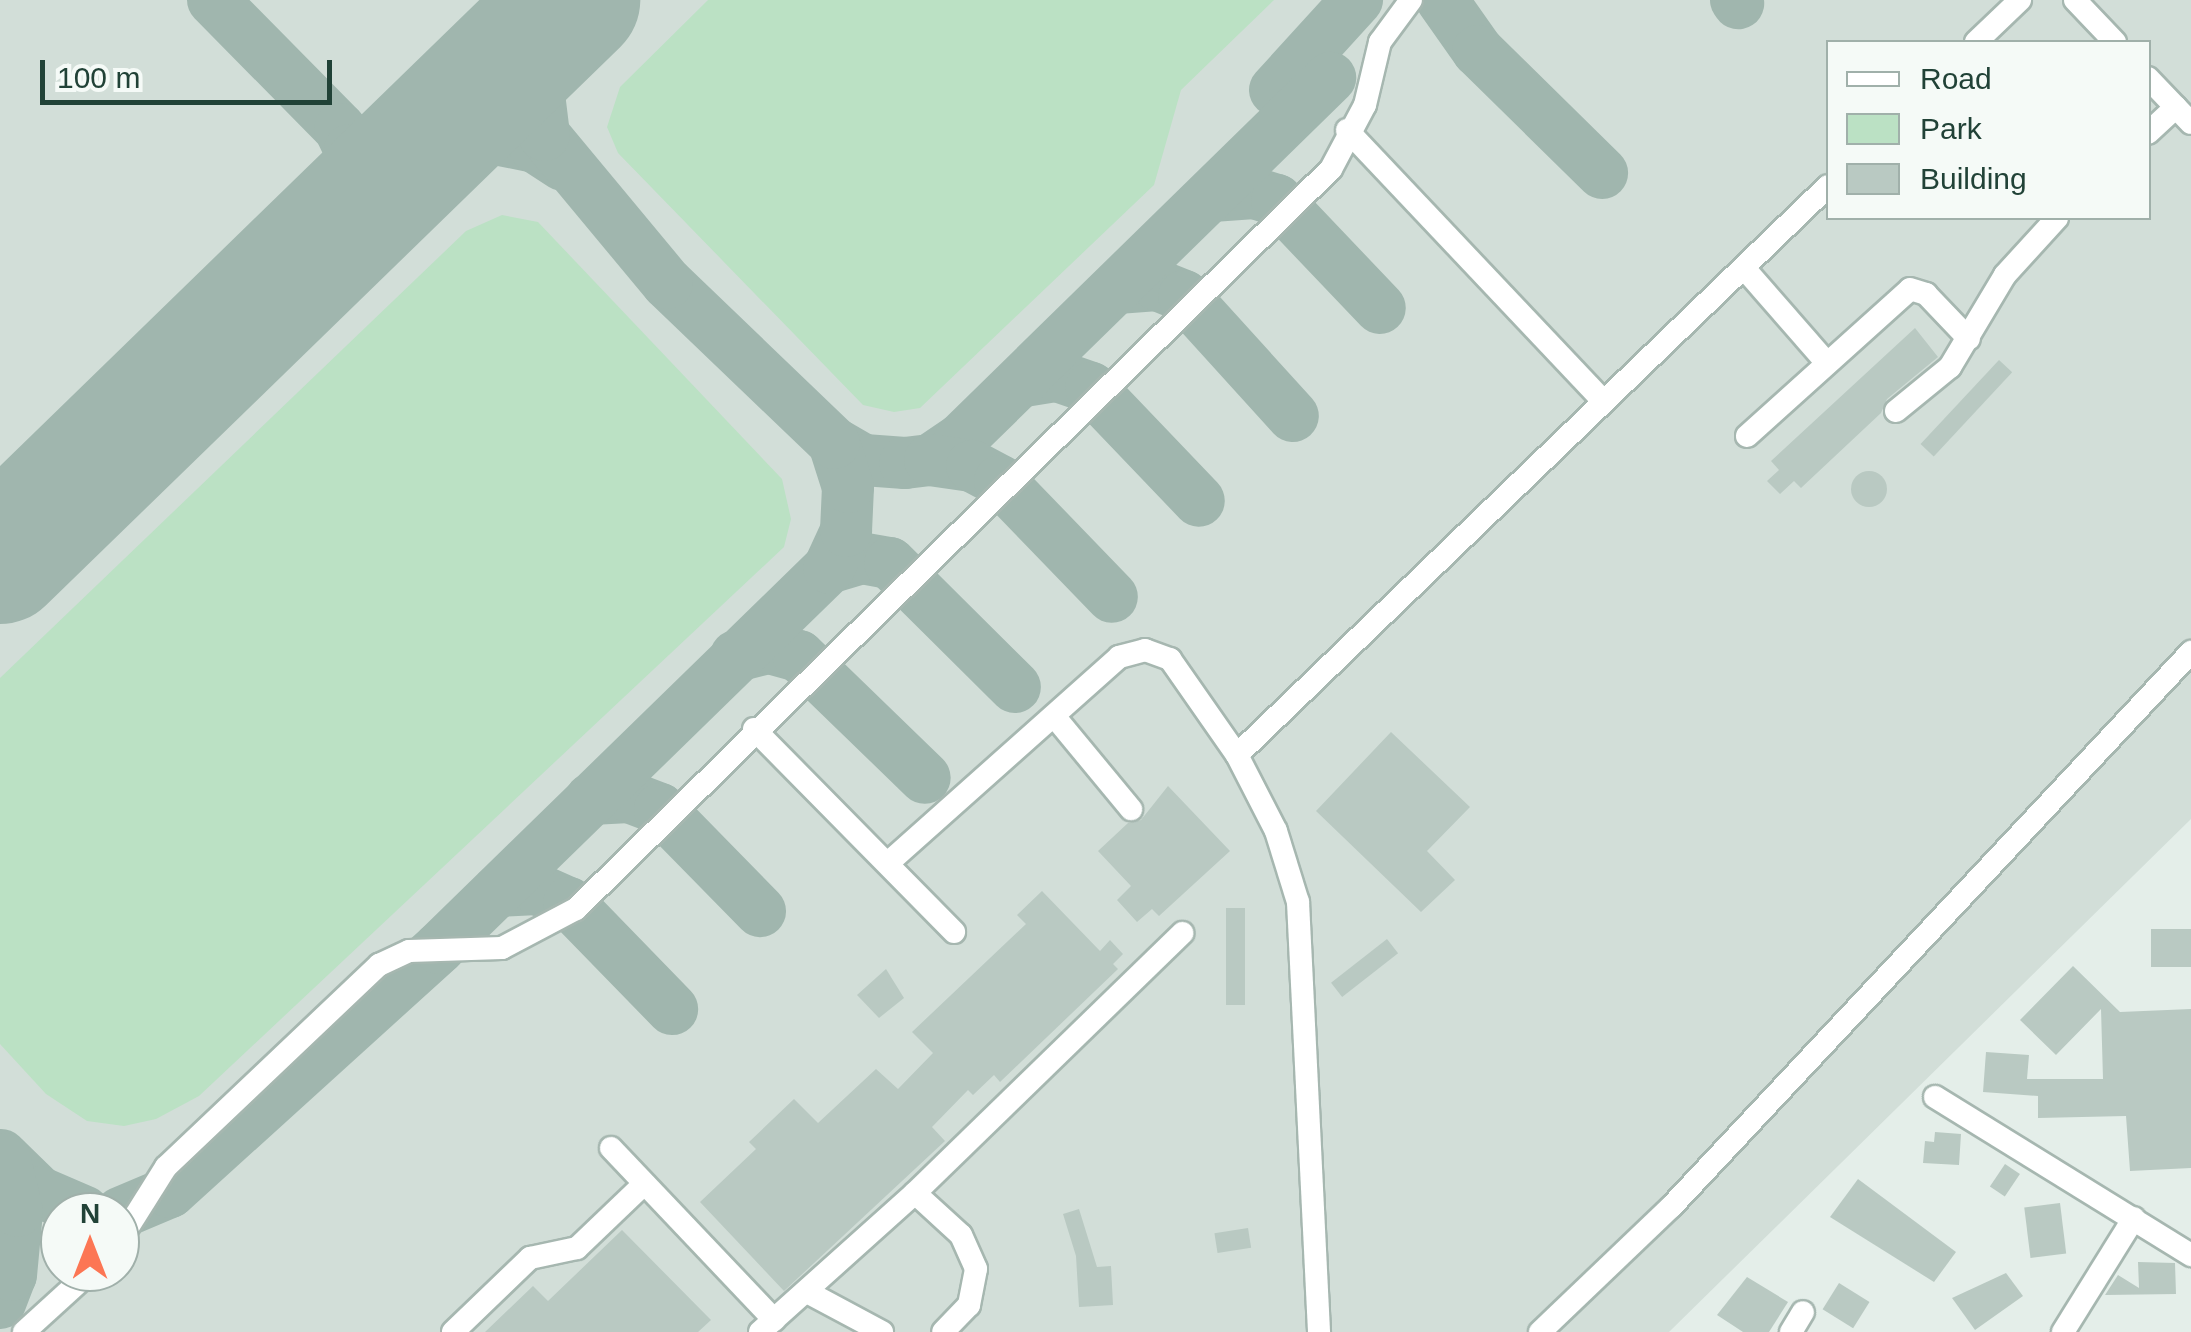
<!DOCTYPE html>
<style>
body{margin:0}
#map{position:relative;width:2191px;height:1332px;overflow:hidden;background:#e4eee9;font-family:Arial,sans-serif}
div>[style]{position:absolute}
.built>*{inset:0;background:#d2ded8}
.green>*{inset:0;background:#bbe1c4}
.taxiway>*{height:52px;margin:-26px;padding:0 26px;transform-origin:26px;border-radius:26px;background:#a0b6ae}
.runway>*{height:132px;margin:-66px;padding:0 66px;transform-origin:66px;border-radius:66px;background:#a0b6ae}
.building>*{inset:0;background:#b9c9c2;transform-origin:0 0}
.round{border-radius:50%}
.roads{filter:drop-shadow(2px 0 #a6b7b0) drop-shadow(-2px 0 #a6b7b0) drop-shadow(0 2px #a6b7b0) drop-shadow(0 -2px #a6b7b0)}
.minor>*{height:22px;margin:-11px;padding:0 11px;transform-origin:11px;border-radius:11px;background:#fff}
span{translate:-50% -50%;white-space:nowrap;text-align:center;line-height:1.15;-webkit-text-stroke:8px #f5faf7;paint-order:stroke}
.legend{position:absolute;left:1826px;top:40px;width:325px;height:180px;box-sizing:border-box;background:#f5faf7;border:2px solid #a0b0aa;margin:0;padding:12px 18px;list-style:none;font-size:30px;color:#214237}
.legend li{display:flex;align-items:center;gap:20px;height:50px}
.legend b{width:50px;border:2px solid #a0b0aa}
.north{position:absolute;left:40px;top:1192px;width:100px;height:100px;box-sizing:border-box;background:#f5faf7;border:2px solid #a0b0aa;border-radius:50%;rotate:0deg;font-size:28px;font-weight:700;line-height:40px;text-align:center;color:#214237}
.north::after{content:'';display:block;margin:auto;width:35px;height:45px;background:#fc7654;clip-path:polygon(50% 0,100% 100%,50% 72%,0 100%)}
.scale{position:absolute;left:40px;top:60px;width:292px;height:45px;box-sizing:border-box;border:5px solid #214237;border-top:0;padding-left:12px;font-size:30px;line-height:35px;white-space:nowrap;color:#214237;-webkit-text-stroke:8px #f5faf7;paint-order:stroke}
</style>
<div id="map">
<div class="built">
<i style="clip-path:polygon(evenodd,0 0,2191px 0,2191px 819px,1669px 1332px,0 1332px,0 0,1828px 42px,2148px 42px,2148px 218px,1828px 218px,1828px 42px,0 0,60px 1212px,120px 1212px,120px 1272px,60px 1272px,60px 1212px)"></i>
</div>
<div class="green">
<i style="clip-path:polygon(708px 0,1274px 0,1181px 90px,1154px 185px,920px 408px,894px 412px,863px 405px,618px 153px,607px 127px,620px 87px)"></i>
<i style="clip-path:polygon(502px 215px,538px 222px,782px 479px,791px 519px,784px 547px,199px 1096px,156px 1119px,124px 1126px,87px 1121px,46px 1094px,0 1044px,0 678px,466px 231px)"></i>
</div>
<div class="taxiway">
<i style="left:213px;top:0;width:181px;rotate:45.4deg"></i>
<i style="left:340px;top:129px;width:23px;rotate:65deg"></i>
<i style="left:350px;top:150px;width:38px;rotate:84deg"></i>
<i style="left:354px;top:188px;width:53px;rotate:112.2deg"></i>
<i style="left:1442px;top:0;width:62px;rotate:54.8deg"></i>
<i style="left:1478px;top:51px;width:174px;rotate:44.5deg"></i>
<i style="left:1736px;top:0;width:4px;rotate:56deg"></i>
<i style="left:1275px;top:90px;width:122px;rotate:-47.7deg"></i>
<i style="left:409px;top:160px;width:34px;rotate:-28deg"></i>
<i style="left:439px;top:144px;width:47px;rotate:-8.7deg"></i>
<i style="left:485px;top:137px;width:51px;rotate:11.3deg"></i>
<i style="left:535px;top:147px;width:33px;rotate:33deg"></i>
<i style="left:1212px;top:196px;width:42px;rotate:-4.1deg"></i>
<i style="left:1254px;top:193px;width:24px;rotate:17deg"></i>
<i style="left:1277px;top:200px;width:149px;rotate:46.4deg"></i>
<i style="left:1117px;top:288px;width:40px;rotate:-4.3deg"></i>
<i style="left:1157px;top:285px;width:29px;rotate:22deg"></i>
<i style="left:1184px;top:296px;width:162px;rotate:47.8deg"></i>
<i style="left:1024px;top:381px;width:33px;rotate:-9deg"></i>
<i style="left:1057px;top:376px;width:36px;rotate:19deg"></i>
<i style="left:1091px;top:388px;width:156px;rotate:46.3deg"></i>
<i style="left:834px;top:443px;width:34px;rotate:30deg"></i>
<i style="left:864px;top:460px;width:41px;rotate:4.2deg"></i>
<i style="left:905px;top:463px;width:25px;rotate:-7deg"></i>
<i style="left:930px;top:460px;width:36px;rotate:-34deg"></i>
<i style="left:960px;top:440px;width:518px;rotate:-44.37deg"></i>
<i style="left:930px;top:460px;width:42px;rotate:8.1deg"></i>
<i style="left:972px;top:466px;width:32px;rotate:28deg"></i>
<i style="left:1000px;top:481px;width:161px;rotate:46deg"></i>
<i style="left:829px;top:568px;width:34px;rotate:-17deg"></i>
<i style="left:861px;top:558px;width:29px;rotate:10deg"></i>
<i style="left:890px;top:563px;width:176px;rotate:44.8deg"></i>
<i style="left:736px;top:656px;width:34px;rotate:-14deg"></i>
<i style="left:769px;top:648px;width:31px;rotate:15deg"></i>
<i style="left:799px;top:656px;width:175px;rotate:44.1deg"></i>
<i style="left:591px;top:799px;width:38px;rotate:-3deg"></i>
<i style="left:629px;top:797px;width:33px;rotate:21deg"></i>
<i style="left:660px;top:809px;width:143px;rotate:45.6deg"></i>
<i style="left:498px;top:891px;width:39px;rotate:-3deg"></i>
<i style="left:537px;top:889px;width:35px;rotate:24deg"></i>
<i style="left:569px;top:903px;width:148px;rotate:45.8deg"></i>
<i style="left:1px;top:1155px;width:53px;rotate:44.2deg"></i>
<i style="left:39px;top:1192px;width:50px;rotate:23.5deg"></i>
<i style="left:120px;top:1213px;width:54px;rotate:-22.8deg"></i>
<i style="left:170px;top:1192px;width:363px;rotate:-42.2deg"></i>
<i style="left:439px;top:948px;width:545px;rotate:-44.26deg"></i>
<i style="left:829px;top:568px;width:41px;rotate:-65.3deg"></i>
<i style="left:846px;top:531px;width:44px;rotate:-87.4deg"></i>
<i style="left:848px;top:487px;width:46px;rotate:-107.7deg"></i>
<i style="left:834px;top:443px;width:231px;rotate:-136.2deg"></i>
<i style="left:667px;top:283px;width:192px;rotate:-129.7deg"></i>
<i style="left:544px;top:135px;width:74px;rotate:-97deg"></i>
<i style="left:535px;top:62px;width:38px;rotate:-70deg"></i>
<i style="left:0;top:1303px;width:30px;rotate:-69deg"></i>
<i style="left:11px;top:1275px;width:64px;rotate:-84.6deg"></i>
<i style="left:17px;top:1211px;width:53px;rotate:-103deg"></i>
</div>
<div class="runway">
<i style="left:0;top:558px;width:801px;rotate:-44.19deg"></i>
</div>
<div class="building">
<i style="clip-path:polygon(1915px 328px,1938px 357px,1887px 399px,1881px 413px,1801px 488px,1794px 481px,1780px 494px,1767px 481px,1779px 470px,1771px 461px)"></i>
<i style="left:1999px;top:360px;width:18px;height:115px;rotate:43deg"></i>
<i class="round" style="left:1851px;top:471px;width:36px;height:36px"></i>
<i style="clip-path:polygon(1391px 732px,1470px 807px,1427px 851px,1455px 880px,1421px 912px,1316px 811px)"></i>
<i style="clip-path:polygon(1168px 786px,1230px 851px,1159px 916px,1152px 909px,1137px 922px,1117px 900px,1131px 886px,1098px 851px,1128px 823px,1141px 820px)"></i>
<i style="clip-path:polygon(1042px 891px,1100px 951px,1110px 940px,1123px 954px,1113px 964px,1118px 969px,1000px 1082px,994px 1075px,973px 1095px,968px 1090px,932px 1127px,945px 1141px,784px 1291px,700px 1202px,756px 1149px,749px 1142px,794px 1099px,818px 1123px,876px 1069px,898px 1089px,933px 1053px,912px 1032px,1026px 924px,1017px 915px)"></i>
<i style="left:1226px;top:908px;width:19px;height:97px"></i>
<i style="left:2191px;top:929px;width:38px;height:40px;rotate:90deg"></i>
<i style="left:1387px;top:939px;width:18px;height:71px;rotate:52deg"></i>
<i style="clip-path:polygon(2073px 966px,2120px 1012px,2191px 1009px,2191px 1168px,2130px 1171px,2126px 1116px,2038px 1118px,2038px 1096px,1983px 1092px,1986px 1052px,2029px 1055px,2027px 1079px,2103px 1079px,2101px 1009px,2056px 1055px,2020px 1020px)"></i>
<i style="clip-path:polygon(886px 969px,904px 998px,879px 1018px,857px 995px)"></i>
<i style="clip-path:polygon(1935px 1132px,1961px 1134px,1959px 1165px,1923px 1163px,1925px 1141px,1934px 1142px)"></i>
<i style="left:2005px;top:1164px;width:18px;height:27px;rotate:34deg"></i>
<i style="clip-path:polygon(1858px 1179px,1956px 1252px,1934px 1282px,1830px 1217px)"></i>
<i style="left:2060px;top:1203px;width:51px;height:36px;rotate:83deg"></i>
<i style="clip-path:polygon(1079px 1209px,1097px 1267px,1111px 1266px,1113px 1305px,1079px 1307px,1076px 1256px,1063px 1214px)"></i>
<i style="left:1248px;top:1228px;width:20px;height:34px;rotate:81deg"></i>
<i style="clip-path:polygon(622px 1230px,711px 1320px,698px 1332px,485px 1332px,533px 1286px,548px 1301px)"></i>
<i style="clip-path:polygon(2138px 1262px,2175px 1263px,2176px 1294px,2105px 1295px,2118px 1275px,2139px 1288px)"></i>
<i style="clip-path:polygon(2006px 1273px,2023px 1296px,1975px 1330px,1952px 1298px)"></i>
<i style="clip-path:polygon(1747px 1277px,1788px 1302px,1769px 1332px,1743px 1332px,1717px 1315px)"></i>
<i style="left:1839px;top:1283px;width:36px;height:31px;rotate:32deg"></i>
</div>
<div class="roads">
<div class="minor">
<i style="left:2075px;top:0;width:58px;rotate:46.4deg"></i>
<i style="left:1976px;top:42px;width:61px;rotate:-43.7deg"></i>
<i style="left:2148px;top:78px;width:62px;rotate:46.3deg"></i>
<i style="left:1347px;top:130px;width:370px;rotate:46.6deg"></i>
<i style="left:2148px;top:133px;width:38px;rotate:-43deg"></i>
<i style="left:1744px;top:268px;width:126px;rotate:48.9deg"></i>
<i style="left:1896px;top:411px;width:70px;rotate:-39.2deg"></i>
<i style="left:1950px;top:367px;width:107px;rotate:-59.1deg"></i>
<i style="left:2005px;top:275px;width:77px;rotate:-47.6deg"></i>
<i style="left:1747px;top:436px;width:219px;rotate:-42deg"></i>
<i style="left:1910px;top:289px;width:17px;rotate:17deg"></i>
<i style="left:1926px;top:294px;width:62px;rotate:46.3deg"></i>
<i style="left:1054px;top:716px;width:121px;rotate:50.4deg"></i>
<i style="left:754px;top:729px;width:285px;rotate:45.4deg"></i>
<i style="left:1237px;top:755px;width:820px;rotate:-43.91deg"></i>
<i style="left:888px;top:863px;width:310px;rotate:-41.7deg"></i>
<i style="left:1119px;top:657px;width:27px;rotate:-15deg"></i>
<i style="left:1145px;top:650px;width:27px;rotate:20deg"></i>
<i style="left:1170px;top:659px;width:117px;rotate:55.1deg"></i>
<i style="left:1237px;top:755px;width:85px;rotate:62.8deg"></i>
<i style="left:1276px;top:831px;width:74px;rotate:72.8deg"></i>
<i style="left:1298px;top:902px;width:431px;rotate:87.2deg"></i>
<i style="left:1935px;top:1097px;width:301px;rotate:31.7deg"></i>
<i style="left:611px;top:1148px;width:237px;rotate:46.5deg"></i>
<i style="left:915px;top:1193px;width:62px;rotate:42.4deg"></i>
<i style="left:961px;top:1235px;width:37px;rotate:66deg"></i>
<i style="left:976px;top:1269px;width:37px;rotate:101deg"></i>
<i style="left:969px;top:1305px;width:37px;rotate:134deg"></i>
<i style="left:120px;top:1240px;width:86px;rotate:-57.8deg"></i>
<i style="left:166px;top:1167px;width:294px;rotate:-43.5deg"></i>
<i style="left:379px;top:965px;width:33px;rotate:-25deg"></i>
<i style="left:409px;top:951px;width:93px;rotate:-1.8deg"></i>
<i style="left:502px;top:948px;width:84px;rotate:-27.8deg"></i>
<i style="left:576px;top:909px;width:1057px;rotate:-44.43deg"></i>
<i style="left:1331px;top:169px;width:72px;rotate:-62deg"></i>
<i style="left:1365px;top:105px;width:65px;rotate:-76.6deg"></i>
<i style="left:1380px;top:42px;width:52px;rotate:-53.6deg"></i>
<i style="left:809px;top:1293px;width:83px;rotate:28.1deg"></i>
<i style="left:24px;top:1332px;width:89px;rotate:-42.3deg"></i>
<i style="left:453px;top:1332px;width:107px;rotate:-43.9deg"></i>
<i style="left:530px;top:1258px;width:48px;rotate:-12deg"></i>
<i style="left:577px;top:1248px;width:93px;rotate:-43.7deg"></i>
<i style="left:760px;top:1332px;width:208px;rotate:-41.9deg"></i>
<i style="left:915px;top:1193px;width:373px;rotate:-44.2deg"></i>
<i style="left:1540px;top:1332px;width:181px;rotate:-43.7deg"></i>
<i style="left:1671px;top:1207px;width:761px;rotate:-46.86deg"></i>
<i style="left:1791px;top:1332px;width:23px;rotate:-59deg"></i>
<i style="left:2063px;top:1332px;width:134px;rotate:-58.1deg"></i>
</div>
</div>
<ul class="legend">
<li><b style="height:12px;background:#fff"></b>Road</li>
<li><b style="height:28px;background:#bbe1c4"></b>Park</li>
<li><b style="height:28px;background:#b9c9c2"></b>Building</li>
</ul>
<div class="north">N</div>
<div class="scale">100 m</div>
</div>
